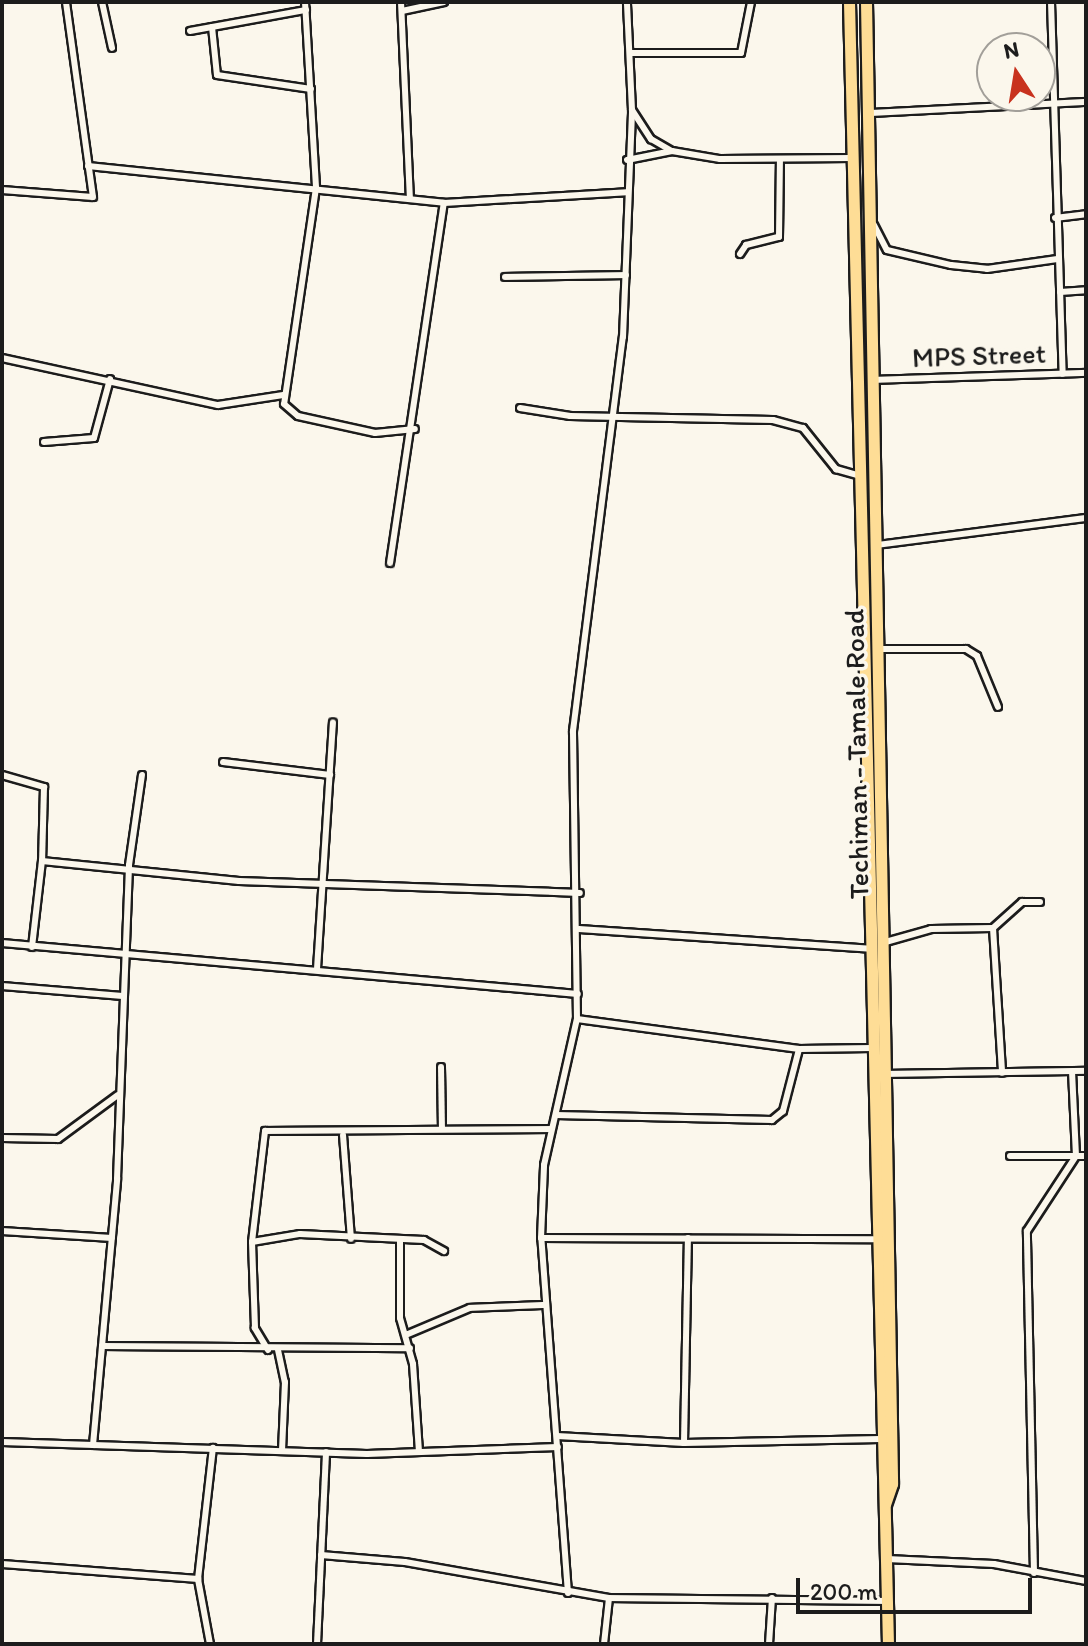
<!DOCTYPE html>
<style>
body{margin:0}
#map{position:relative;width:1088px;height:1646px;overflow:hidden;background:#fbf7ec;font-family:Itim,sans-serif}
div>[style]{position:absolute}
.roads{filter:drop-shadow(2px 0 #1c1c1c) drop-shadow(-2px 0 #1c1c1c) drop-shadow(0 2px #1c1c1c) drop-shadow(0 -2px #1c1c1c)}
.street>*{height:6px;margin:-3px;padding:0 3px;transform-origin:3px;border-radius:3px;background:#fbf7ec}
.highway>*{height:11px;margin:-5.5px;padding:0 5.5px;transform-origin:5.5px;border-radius:5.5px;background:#fedd96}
span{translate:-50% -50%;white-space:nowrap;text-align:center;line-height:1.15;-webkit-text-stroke:7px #fbf7ec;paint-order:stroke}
.street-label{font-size:28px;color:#1c1c1c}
.frame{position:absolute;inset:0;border:4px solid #1c1c1c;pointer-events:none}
.north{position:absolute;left:976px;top:32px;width:80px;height:80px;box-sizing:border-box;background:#fbf7ec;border:2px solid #a29f99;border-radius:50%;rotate:348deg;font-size:22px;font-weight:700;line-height:32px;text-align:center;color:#1c1c1c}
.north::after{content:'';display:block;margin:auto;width:28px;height:36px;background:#c8321e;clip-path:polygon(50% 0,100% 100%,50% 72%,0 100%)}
.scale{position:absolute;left:796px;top:1578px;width:236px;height:36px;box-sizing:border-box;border:4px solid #1c1c1c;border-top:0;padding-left:10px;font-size:24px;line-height:28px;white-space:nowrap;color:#1c1c1c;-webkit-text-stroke:6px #fbf7ec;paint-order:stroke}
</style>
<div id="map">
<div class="roads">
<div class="street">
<i style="left:102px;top:2px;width:47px;rotate:77.7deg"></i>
<i style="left:305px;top:2px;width:186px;rotate:86.6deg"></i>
<i style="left:316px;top:188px;width:218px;rotate:98.4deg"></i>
<i style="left:284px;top:404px;width:18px;rotate:41deg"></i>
<i style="left:298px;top:416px;width:79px;rotate:12.4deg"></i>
<i style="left:375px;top:433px;width:40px;rotate:-5.7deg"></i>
<i style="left:401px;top:2px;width:197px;rotate:87.4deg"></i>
<i style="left:1051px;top:2px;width:372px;rotate:88.2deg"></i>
<i style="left:402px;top:11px;width:43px;rotate:-12.1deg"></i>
<i style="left:212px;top:27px;width:48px;rotate:84.1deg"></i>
<i style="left:217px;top:75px;width:95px;rotate:8.5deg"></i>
<i style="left:190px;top:31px;width:118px;rotate:-10.3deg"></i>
<i style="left:630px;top:53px;width:111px"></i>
<i style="left:741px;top:53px;width:52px;rotate:-78.9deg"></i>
<i style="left:632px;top:110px;width:35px;rotate:57deg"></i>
<i style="left:651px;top:139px;width:22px;rotate:30deg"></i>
<i style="left:869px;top:113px;width:217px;rotate:-2.9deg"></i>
<i style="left:627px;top:160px;width:46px;rotate:-11.3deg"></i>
<i style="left:672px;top:151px;width:49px;rotate:9.5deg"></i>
<i style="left:720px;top:159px;width:132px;rotate:-0.4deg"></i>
<i style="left:88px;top:166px;width:358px;rotate:5.9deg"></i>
<i style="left:444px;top:203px;width:183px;rotate:-3.4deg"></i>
<i style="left:2px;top:190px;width:91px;rotate:4.4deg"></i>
<i style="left:93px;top:197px;width:197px;rotate:-97.9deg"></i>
<i style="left:1055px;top:218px;width:31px;rotate:-7deg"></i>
<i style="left:874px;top:225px;width:28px;rotate:63deg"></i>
<i style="left:887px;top:250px;width:66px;rotate:13.2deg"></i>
<i style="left:951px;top:265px;width:36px;rotate:6deg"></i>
<i style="left:987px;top:269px;width:71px;rotate:-8.1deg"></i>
<i style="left:740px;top:254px;width:11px;rotate:-56deg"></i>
<i style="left:746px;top:245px;width:34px;rotate:-14deg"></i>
<i style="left:779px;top:237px;width:78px;rotate:-89.3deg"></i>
<i style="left:505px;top:277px;width:121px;rotate:-0.9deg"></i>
<i style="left:1060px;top:292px;width:26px;rotate:-4deg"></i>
<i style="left:2px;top:358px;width:221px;rotate:12.3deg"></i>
<i style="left:218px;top:405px;width:66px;rotate:-8.7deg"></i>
<i style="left:874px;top:380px;width:212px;rotate:-1.9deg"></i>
<i style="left:520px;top:408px;width:51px;rotate:9.1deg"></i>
<i style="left:570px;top:416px;width:203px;rotate:1.1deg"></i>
<i style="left:773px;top:420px;width:31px;rotate:15deg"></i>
<i style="left:803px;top:428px;width:53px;rotate:51.2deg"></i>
<i style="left:836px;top:469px;width:26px;rotate:16deg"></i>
<i style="left:44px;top:442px;width:50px;rotate:-4.6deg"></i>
<i style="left:94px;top:438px;width:61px;rotate:-74.8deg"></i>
<i style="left:877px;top:545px;width:211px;rotate:-7.4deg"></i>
<i style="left:390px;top:563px;width:364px;rotate:-81.5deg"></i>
<i style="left:880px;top:649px;width:86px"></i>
<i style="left:966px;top:649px;width:13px;rotate:32deg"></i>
<i style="left:977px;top:656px;width:55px;rotate:67.6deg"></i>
<i style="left:223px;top:762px;width:108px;rotate:6.9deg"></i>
<i style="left:2px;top:775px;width:44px;rotate:15.9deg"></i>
<i style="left:44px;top:787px;width:74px;rotate:91.5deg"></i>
<i style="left:993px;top:928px;width:145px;rotate:86.4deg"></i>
<i style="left:579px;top:929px;width:292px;rotate:3.9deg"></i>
<i style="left:2px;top:943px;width:578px;rotate:5.06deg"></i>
<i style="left:882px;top:943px;width:51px;rotate:-15.9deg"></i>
<i style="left:931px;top:929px;width:62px;rotate:-0.9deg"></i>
<i style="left:993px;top:928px;width:39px;rotate:-42deg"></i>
<i style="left:1022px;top:902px;width:18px"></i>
<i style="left:32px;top:947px;width:87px;rotate:-83.4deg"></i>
<i style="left:42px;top:861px;width:198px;rotate:5.8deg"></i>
<i style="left:239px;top:881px;width:341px;rotate:2deg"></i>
<i style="left:317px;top:969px;width:247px;rotate:-86.3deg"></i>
<i style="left:2px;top:986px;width:121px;rotate:4.7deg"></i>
<i style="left:577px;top:1019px;width:224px;rotate:7.7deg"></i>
<i style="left:799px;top:1049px;width:73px;rotate:-0.8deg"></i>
<i style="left:441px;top:1067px;width:62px;rotate:89.1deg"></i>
<i style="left:886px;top:1074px;width:200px;rotate:-0.9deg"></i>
<i style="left:556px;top:1115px;width:216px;rotate:1.3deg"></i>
<i style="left:772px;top:1120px;width:14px;rotate:-39deg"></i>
<i style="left:783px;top:1111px;width:64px;rotate:-75.5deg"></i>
<i style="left:343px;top:1135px;width:104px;rotate:85.6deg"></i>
<i style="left:2px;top:1138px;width:56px;rotate:1deg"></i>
<i style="left:58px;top:1139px;width:74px;rotate:-36.3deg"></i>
<i style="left:1010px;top:1156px;width:76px"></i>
<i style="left:2px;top:1231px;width:110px;rotate:3.6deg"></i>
<i style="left:541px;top:1238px;width:332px;rotate:0.2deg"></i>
<i style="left:400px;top:1240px;width:78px;rotate:90deg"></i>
<i style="left:400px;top:1318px;width:48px;rotate:74.2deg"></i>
<i style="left:413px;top:1364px;width:88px;rotate:86.1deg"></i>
<i style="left:252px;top:1242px;width:49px;rotate:-9.5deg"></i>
<i style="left:300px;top:1234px;width:124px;rotate:2.8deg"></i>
<i style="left:424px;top:1240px;width:23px;rotate:29deg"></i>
<i style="left:408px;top:1334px;width:67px;rotate:-22.8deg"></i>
<i style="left:470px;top:1308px;width:76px;rotate:-2.3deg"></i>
<i style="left:102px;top:1346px;width:308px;rotate:0.4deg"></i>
<i style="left:268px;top:1350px;width:26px;rotate:-121deg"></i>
<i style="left:255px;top:1328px;width:86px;rotate:-92deg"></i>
<i style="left:252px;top:1242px;width:112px;rotate:-83.3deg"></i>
<i style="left:265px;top:1131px;width:286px;rotate:-0.4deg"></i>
<i style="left:278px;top:1350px;width:33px;rotate:78deg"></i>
<i style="left:285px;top:1382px;width:69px;rotate:92.5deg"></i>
<i style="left:557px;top:1436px;width:127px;rotate:3.2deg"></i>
<i style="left:684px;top:1443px;width:196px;rotate:-1.2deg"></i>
<i style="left:2px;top:1442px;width:365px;rotate:1.9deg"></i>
<i style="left:367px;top:1454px;width:191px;rotate:-2.1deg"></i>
<i style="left:684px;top:1443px;width:205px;rotate:-88.9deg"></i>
<i style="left:93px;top:1445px;width:267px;rotate:-84.8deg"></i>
<i style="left:117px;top:1179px;width:314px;rotate:-87.8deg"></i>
<i style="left:129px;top:865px;width:91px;rotate:-81.8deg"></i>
<i style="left:321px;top:1555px;width:84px;rotate:4.8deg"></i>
<i style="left:405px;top:1562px;width:207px;rotate:10deg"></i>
<i style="left:609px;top:1598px;width:278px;rotate:0.6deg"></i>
<i style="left:887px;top:1559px;width:107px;rotate:2.7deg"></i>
<i style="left:994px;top:1564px;width:94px;rotate:10.5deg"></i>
<i style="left:2px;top:1564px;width:197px;rotate:4.4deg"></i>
<i style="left:1034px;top:1573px;width:342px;rotate:-91.2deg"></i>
<i style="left:1027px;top:1231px;width:90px;rotate:-56.8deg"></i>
<i style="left:1076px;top:1156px;width:84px;rotate:-92.7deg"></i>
<i style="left:568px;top:1593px;width:356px;rotate:-94.3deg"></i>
<i style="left:541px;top:1238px;width:73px;rotate:-87.6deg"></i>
<i style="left:544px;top:1165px;width:150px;rotate:-77.3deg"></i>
<i style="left:577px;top:1019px;width:288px;rotate:-90.8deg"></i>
<i style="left:573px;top:731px;width:397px;rotate:-82.8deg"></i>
<i style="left:623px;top:337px;width:227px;rotate:-87.7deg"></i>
<i style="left:632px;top:110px;width:108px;rotate:-92.7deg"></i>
<i style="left:210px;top:1644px;width:66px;rotate:-100.5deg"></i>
<i style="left:198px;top:1579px;width:132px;rotate:-83.5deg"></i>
<i style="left:317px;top:1644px;width:192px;rotate:-87.3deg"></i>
<i style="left:604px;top:1644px;width:46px;rotate:-83.8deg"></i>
<i style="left:769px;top:1644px;width:46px;rotate:-86.3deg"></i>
</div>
<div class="highway">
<i style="left:849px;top:2px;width:1642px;rotate:88.64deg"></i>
<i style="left:866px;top:2px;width:1482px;rotate:88.99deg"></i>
<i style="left:892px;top:1484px;width:21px;rotate:109deg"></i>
</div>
</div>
<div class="street-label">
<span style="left:979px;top:355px;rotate:-2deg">MPS Street</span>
<span style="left:856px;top:754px;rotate:-91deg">Techiman - Tamale Road</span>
</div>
<div class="frame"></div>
<div class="north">N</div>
<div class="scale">200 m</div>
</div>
